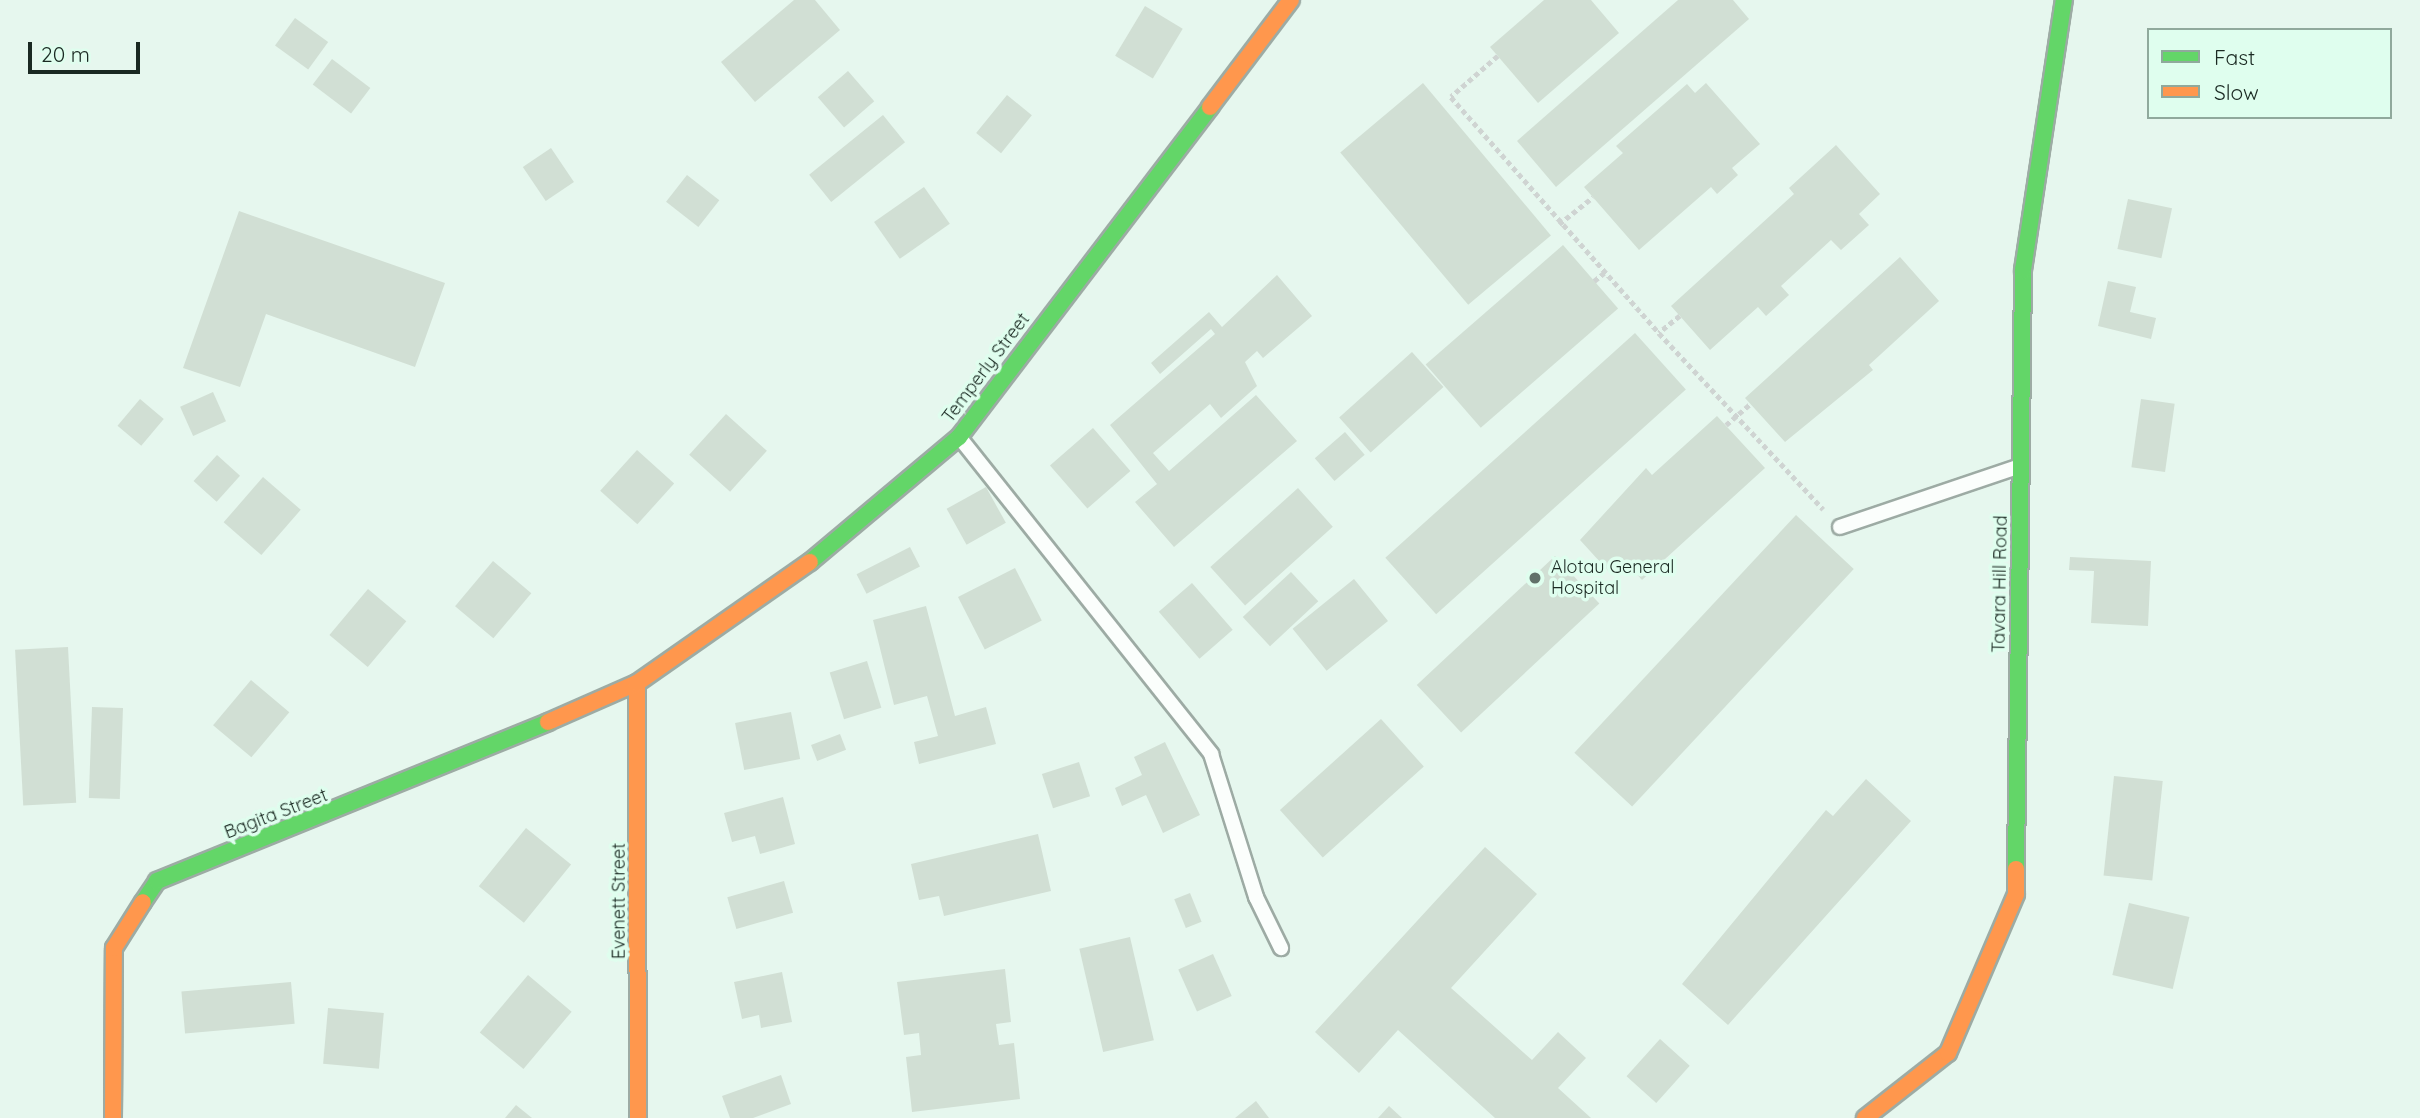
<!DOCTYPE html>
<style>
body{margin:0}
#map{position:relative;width:2420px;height:1118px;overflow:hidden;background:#e6f7ee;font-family:Quicksand,sans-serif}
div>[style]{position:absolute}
.building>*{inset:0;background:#d1dfd4;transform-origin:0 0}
.path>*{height:4.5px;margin-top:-2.25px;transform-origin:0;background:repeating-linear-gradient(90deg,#cfd4d2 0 5px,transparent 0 8.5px)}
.roads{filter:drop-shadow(2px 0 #9daba4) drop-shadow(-2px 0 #9daba4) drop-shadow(0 2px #9daba4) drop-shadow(0 -2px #9daba4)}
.lane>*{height:14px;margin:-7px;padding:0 7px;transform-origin:7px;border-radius:7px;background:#fbfefc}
.fast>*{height:16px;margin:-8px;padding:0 8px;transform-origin:8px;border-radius:8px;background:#63d668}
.slow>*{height:16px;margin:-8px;padding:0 8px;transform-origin:8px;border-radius:8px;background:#ff974d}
.dots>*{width:19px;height:19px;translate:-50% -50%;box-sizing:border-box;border:4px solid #dffeee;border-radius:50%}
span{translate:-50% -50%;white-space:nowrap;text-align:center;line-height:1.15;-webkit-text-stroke:7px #dffeee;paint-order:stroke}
.street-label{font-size:18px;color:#1a2922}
.poi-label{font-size:18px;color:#1a2922}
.left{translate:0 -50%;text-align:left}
.legend{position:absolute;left:2147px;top:28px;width:245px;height:91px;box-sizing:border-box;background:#dffeee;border:2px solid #90a99c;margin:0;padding:9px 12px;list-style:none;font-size:21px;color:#1a2922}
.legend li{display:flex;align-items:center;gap:14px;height:35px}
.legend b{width:35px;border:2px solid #90a99c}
.scale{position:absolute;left:28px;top:42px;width:112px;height:32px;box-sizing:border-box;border:4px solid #1a2922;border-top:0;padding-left:9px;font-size:21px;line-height:24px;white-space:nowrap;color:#1a2922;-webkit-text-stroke:5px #dffeee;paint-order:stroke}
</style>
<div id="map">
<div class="building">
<i style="clip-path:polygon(794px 0,815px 0,840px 30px,755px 102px,721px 62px)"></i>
<i style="clip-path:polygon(1544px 0,1591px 0,1619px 33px,1538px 103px,1490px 47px)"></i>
<i style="clip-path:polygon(1678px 0,1733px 0,1749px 19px,1556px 187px,1517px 141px)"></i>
<i style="left:1145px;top:6px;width:44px;height:58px;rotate:31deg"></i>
<i style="left:295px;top:18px;width:41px;height:34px;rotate:36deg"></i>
<i style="left:332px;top:59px;width:48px;height:32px;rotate:37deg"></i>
<i style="left:848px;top:71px;width:40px;height:40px;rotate:49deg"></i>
<i style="left:1423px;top:83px;width:199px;height:108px;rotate:50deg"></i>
<i style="clip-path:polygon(1706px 83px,1760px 144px,1732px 168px,1738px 175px,1717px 194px,1711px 187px,1639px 250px,1584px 187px,1623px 153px,1616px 146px,1687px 84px,1695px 93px)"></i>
<i style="left:1007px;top:95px;width:32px;height:49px;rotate:39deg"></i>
<i style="left:883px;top:115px;width:35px;height:95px;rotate:51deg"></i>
<i style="clip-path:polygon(1836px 145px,1880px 194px,1859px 214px,1869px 225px,1841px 250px,1831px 240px,1781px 286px,1789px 295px,1766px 316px,1758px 307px,1710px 350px,1671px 306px,1794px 194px,1789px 188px)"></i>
<i style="left:551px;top:148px;width:41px;height:34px;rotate:56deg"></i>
<i style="left:687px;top:175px;width:41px;height:34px;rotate:38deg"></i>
<i style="left:924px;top:187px;width:45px;height:61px;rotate:55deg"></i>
<i style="left:2128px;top:199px;width:45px;height:51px;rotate:12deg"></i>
<i style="clip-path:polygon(239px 211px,445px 283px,415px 367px,266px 314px,240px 387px,183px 368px)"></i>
<i style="left:1563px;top:245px;width:84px;height:182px;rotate:49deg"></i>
<i style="clip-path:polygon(1900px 257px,1939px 301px,1869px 365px,1873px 370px,1785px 442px,1745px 398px)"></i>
<i style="clip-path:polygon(1277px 275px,1312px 316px,1263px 358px,1257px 351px,1245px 362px,1257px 386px,1221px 418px,1210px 404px,1153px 453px,1169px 471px,1256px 395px,1297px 441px,1174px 547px,1135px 502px,1157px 484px,1110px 425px,1215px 334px,1211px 329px,1160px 374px,1151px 363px,1209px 312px,1222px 327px)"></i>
<i style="clip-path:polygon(2108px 281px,2136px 287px,2130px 312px,2156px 318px,2151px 339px,2098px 326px)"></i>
<i style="left:1635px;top:333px;width:76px;height:336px;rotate:48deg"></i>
<i style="left:1412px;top:352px;width:47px;height:98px;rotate:48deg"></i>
<i style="left:213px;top:392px;width:32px;height:36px;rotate:66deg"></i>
<i style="left:140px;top:399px;width:31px;height:35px;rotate:40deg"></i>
<i style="left:2141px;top:399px;width:34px;height:69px;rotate:8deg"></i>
<i style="left:726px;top:414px;width:55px;height:55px;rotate:42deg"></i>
<i style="clip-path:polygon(1717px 416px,1765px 468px,1642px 580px,1625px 561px,1611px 574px,1580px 540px,1646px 468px,1652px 475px)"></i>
<i style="left:1093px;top:428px;width:57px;height:57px;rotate:49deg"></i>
<i style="left:1345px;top:432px;width:30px;height:40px;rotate:49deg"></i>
<i style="left:637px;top:450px;width:50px;height:55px;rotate:42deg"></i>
<i style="left:217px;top:455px;width:31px;height:35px;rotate:42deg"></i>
<i style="left:263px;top:477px;width:50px;height:60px;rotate:41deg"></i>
<i style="left:986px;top:487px;width:41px;height:45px;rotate:61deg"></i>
<i style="left:1298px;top:488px;width:52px;height:118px;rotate:48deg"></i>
<i style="left:1796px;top:515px;width:79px;height:325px;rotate:43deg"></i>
<i style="left:910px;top:547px;width:22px;height:60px;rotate:63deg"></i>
<i style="left:1555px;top:556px;width:65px;height:189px;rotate:47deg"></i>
<i style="clip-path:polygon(2070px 557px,2151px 561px,2148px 626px,2091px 623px,2094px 571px,2069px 570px)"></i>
<i style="left:493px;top:561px;width:50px;height:59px;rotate:40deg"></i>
<i style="left:1015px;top:568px;width:59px;height:64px;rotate:63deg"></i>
<i style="left:1291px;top:572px;width:40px;height:66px;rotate:47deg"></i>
<i style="left:1354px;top:579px;width:54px;height:79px;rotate:51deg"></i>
<i style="left:1192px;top:583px;width:62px;height:44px;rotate:49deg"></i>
<i style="left:368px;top:589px;width:50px;height:60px;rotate:40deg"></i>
<i style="clip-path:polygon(926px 606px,955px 716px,986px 707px,996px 744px,919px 764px,914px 742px,938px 736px,927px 696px,894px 705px,873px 620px)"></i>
<i style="left:68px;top:647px;width:156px;height:53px;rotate:87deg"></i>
<i style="left:867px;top:661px;width:49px;height:39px;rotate:73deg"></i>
<i style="left:251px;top:680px;width:50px;height:59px;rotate:40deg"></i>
<i style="left:92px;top:707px;width:31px;height:91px;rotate:2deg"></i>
<i style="left:791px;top:712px;width:48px;height:57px;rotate:79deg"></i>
<i style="left:1381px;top:719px;width:64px;height:136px;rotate:48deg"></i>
<i style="left:840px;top:734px;width:17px;height:31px;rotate:69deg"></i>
<i style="clip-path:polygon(1165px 742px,1200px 815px,1163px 833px,1146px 795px,1122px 806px,1115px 788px,1142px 775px,1134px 757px)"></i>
<i style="left:1079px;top:762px;width:36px;height:39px;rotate:72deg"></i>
<i style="left:2114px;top:776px;width:49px;height:100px;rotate:6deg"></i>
<i style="clip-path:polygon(1866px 779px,1911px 821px,1728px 1025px,1682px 984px,1826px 810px,1833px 816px)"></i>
<i style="clip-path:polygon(783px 797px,795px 844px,760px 854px,755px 836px,732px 842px,724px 813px)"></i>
<i style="left:526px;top:828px;width:58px;height:75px;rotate:39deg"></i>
<i style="clip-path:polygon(1038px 834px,1051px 891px,944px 916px,939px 896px,919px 900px,911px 864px)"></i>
<i style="clip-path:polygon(1485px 847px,1537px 894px,1451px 988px,1532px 1060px,1558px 1032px,1586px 1058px,1558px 1088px,1591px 1118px,1495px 1118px,1398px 1030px,1359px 1073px,1315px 1032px)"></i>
<i style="left:784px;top:881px;width:33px;height:59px;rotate:74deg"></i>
<i style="left:1190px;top:893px;width:31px;height:17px;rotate:68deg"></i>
<i style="left:2129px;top:903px;width:62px;height:74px;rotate:13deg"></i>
<i style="left:1130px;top:937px;width:106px;height:52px;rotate:77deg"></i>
<i style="left:1213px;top:954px;width:46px;height:38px;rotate:66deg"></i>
<i style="clip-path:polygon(1005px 969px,1011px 1022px,996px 1024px,999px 1045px,1014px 1043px,1020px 1099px,912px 1112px,906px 1057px,921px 1055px,919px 1033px,904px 1035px,897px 982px)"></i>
<i style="clip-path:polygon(782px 972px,792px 1022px,761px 1028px,759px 1015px,742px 1019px,734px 982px)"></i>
<i style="left:528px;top:975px;width:57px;height:75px;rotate:40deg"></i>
<i style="left:291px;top:982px;width:42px;height:110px;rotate:85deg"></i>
<i style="left:328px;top:1008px;width:56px;height:56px;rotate:5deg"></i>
<i style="left:1660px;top:1039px;width:40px;height:50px;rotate:42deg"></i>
<i style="clip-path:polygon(781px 1075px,791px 1104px,753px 1118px,730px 1118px,722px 1096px)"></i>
<i style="clip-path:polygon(1256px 1101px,1269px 1118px,1235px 1118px)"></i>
<i style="clip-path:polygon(516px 1105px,532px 1118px,505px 1118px)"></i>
<i style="clip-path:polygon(1389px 1106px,1402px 1118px,1378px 1118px)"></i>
</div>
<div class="path">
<i style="left:1498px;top:56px;width:62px;rotate:138.9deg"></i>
<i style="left:1451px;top:97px;width:315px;rotate:48.6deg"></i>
<i style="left:1559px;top:224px;width:43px;rotate:-38.5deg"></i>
<i style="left:1594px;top:281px;width:13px;rotate:-39deg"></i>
<i style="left:1680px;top:316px;width:27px;rotate:141deg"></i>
<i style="left:1659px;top:333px;width:241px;rotate:47deg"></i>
<i style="left:1726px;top:425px;width:32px;rotate:-41deg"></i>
</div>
<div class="roads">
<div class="lane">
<i style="left:960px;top:438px;width:404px;rotate:51.5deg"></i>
<i style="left:1211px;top:754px;width:150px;rotate:72.5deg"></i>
<i style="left:1256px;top:897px;width:57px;rotate:63.9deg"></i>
<i style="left:1840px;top:527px;width:190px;rotate:-18.7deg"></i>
</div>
<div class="fast">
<i style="left:810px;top:562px;width:194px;rotate:-40deg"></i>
<i style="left:959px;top:437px;width:415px;rotate:-52.7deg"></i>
<i style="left:2016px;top:869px;width:599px;rotate:-89.33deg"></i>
<i style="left:2023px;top:270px;width:273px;rotate:-81.4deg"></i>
<i style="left:143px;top:902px;width:25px;rotate:-56deg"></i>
<i style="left:157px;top:881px;width:422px;rotate:-22.1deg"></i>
</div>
<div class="slow">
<i style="left:1210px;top:107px;width:134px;rotate:-52.9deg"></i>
<i style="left:637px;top:683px;width:435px;rotate:89.9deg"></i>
<i style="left:548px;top:722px;width:97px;rotate:-23.7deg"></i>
<i style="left:637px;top:683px;width:211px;rotate:-35deg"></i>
<i style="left:113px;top:1118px;width:170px;rotate:-89.7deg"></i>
<i style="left:114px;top:948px;width:54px;rotate:-57.8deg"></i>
<i style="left:1865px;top:1118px;width:105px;rotate:-38.1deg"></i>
<i style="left:1948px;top:1053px;width:173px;rotate:-66.8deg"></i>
<i style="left:2016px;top:894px;width:25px;rotate:-90deg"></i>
</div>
</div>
<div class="dots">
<i style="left:1535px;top:578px;background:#617169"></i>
</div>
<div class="street-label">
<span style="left:986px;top:368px;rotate:-53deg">Temperly Street</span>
<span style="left:2000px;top:584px;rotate:-89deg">Tavara Hill Road</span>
<span style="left:276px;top:814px;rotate:-21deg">Bagita Street</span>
<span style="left:619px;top:901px;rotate:-90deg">Evenett Street</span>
</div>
<div class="poi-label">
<span class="left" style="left:1551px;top:578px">Alotau General<br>Hospital</span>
</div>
<ul class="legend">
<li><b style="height:9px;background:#63d668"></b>Fast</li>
<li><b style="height:9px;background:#ff974d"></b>Slow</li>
</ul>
<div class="scale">20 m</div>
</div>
